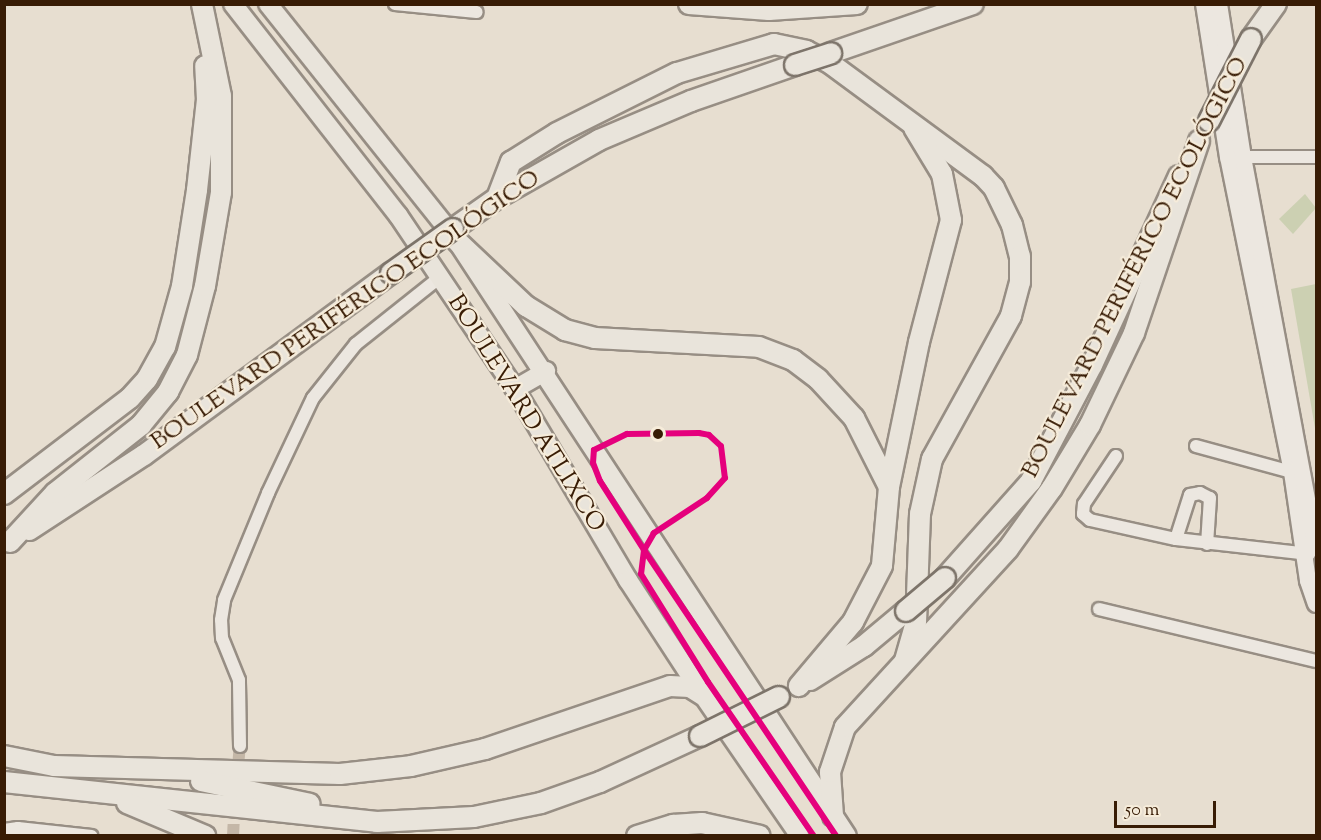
<!DOCTYPE html>
<meta charset="utf-8">
<style>
body{margin:0}
#map{position:relative;width:1321px;height:840px;overflow:hidden;background:#e7ded0;font-family:"Sorts Mill Goudy",serif}
div>[style]{position:absolute}
.green>*{inset:0;background:#ccd0b2}
.minor-tunnel>*{height:12px;margin-top:-6px;transform-origin:0;background:repeating-linear-gradient(90deg,#c4b7a7 0 12px,transparent 0 18px)}
.roads{filter:drop-shadow(2px 0 #978e84) drop-shadow(-2px 0 #978e84) drop-shadow(0 2px #978e84) drop-shadow(0 -2px #978e84)}
.minor>*{height:12px;margin:-6px;padding:0 6px;transform-origin:6px;border-radius:6px;background:#ece7e0}
.secondary>*{height:16px;margin:-8px;padding:0 8px;transform-origin:8px;border-radius:8px;background:#ece7e0}
.primary>*{height:18px;margin:-9px;padding:0 9px;transform-origin:9px;border-radius:9px;background:#e9e4db}
.trunk>*{height:20px;margin:-10px;padding:0 10px;transform-origin:10px;border-radius:10px;background:#e9e4db}
.bridges{filter:drop-shadow(2px 0 #7d746a) drop-shadow(-2px 0 #7d746a) drop-shadow(0 2px #7d746a) drop-shadow(0 -2px #7d746a)}
.trunk-bridge>*{height:20px;margin:-10px;padding:0 10px;transform-origin:10px;border-radius:10px;background:#e9e4db}
.bus-1>*{height:6px;margin:-3px;padding:0 3px;transform-origin:3px;border-radius:3px;background:#e5007d}
.dots>*{width:16px;height:16px;translate:-50% -50%;box-sizing:border-box;border:3px solid #f6ecda;border-radius:50%}
span{translate:-50% -50%;white-space:nowrap;text-align:center;line-height:1.15;-webkit-text-stroke:4.5px #f6ecda;paint-order:stroke}
.street-label{font-size:24px;color:#381c05}
.frame{position:absolute;inset:0;border:6px solid #381c05;pointer-events:none}
.scale{position:absolute;left:1114px;top:801px;width:102px;height:27px;box-sizing:border-box;border:3px solid #381c05;border-top:0;padding-left:8px;font-size:18px;line-height:21px;white-space:nowrap;color:#381c05;-webkit-text-stroke:4px #f6ecda;paint-order:stroke}
</style>
<div id="map">
<div class="green">
<i style="clip-path:polygon(1305px 194px,1316px 208px,1293px 234px,1279px 219px)"></i>
<i style="clip-path:polygon(1316px 284px,1316px 434px,1291px 289px)"></i>
</div>
<div class="minor-tunnel">
<i style="left:237px;top:778px;width:32px;rotate:-85deg"></i>
<i style="left:233px;top:836px;width:35px;rotate:-87deg"></i>
</div>
<div class="roads">
<div class="minor">
<i style="left:395px;top:4px;width:82px;rotate:5.6deg"></i>
<i style="left:1237px;top:157px;width:79px"></i>
<i style="left:1196px;top:446px;width:99px;rotate:15.2deg"></i>
<i style="left:1116px;top:456px;width:58px;rotate:123.7deg"></i>
<i style="left:1084px;top:504px;width:10px;rotate:96deg"></i>
<i style="left:1083px;top:514px;width:9px;rotate:41deg"></i>
<i style="left:1090px;top:520px;width:88px;rotate:12.5deg"></i>
<i style="left:1176px;top:539px;width:134px;rotate:6.4deg"></i>
<i style="left:1176px;top:539px;width:46px;rotate:-72.3deg"></i>
<i style="left:1190px;top:495px;width:10px;rotate:-11deg"></i>
<i style="left:1200px;top:493px;width:11px;rotate:27deg"></i>
<i style="left:1210px;top:498px;width:46px;rotate:93.7deg"></i>
<i style="left:1099px;top:609px;width:223px;rotate:13.5deg"></i>
<i style="left:240px;top:746px;width:66px;rotate:-90.9deg"></i>
<i style="left:239px;top:680px;width:45px;rotate:-112deg"></i>
<i style="left:222px;top:638px;width:18px;rotate:-93deg"></i>
<i style="left:221px;top:620px;width:20px;rotate:-81deg"></i>
<i style="left:224px;top:600px;width:116px;rotate:-67.6deg"></i>
<i style="left:268px;top:493px;width:105px;rotate:-64.7deg"></i>
<i style="left:313px;top:398px;width:69px;rotate:-51.5deg"></i>
<i style="left:356px;top:344px;width:106px;rotate:-38.5deg"></i>
<i style="left:4px;top:830px;width:14px;rotate:-8deg"></i>
<i style="left:18px;top:828px;width:74px;rotate:6.2deg"></i>
</div>
<div class="secondary">
<i style="left:1204px;top:4px;width:155px;rotate:81.1deg"></i>
<i style="left:1228px;top:157px;width:321px;rotate:78.5deg"></i>
<i style="left:1292px;top:472px;width:110px;rotate:81.6deg"></i>
<i style="left:1308px;top:581px;width:24px;rotate:71deg"></i>
<i style="left:1219px;top:4px;width:155px;rotate:81.1deg"></i>
<i style="left:1243px;top:157px;width:398px;rotate:79.4deg"></i>
</div>
<div class="primary">
<i style="left:233px;top:4px;width:268px;rotate:52deg"></i>
<i style="left:398px;top:215px;width:210px;rotate:56.1deg"></i>
<i style="left:515px;top:389px;width:222px;rotate:59.4deg"></i>
<i style="left:628px;top:580px;width:137px;rotate:56.9deg"></i>
<i style="left:703px;top:695px;width:171px;rotate:55.5deg"></i>
<i style="left:268px;top:4px;width:303px;rotate:51.4deg"></i>
<i style="left:457px;top:241px;width:711px;rotate:56.76deg"></i>
<i style="left:515px;top:389px;width:36px;rotate:-30deg"></i>
</div>
<div class="trunk">
<i style="left:689px;top:4px;width:80px;rotate:4.3deg"></i>
<i style="left:769px;top:10px;width:88px;rotate:-3.9deg"></i>
<i style="left:1251px;top:39px;width:43px;rotate:-54.5deg"></i>
<i style="left:831px;top:53px;width:150px;rotate:-19deg"></i>
<i style="left:497px;top:198px;width:39px;rotate:-69deg"></i>
<i style="left:511px;top:162px;width:54px;rotate:-32.2deg"></i>
<i style="left:557px;top:133px;width:134px;rotate:-26.6deg"></i>
<i style="left:677px;top:73px;width:101px;rotate:-16.6deg"></i>
<i style="left:774px;top:44px;width:33px;rotate:12deg"></i>
<i style="left:806px;top:51px;width:28px;rotate:27deg"></i>
<i style="left:831px;top:64px;width:189px;rotate:36.4deg"></i>
<i style="left:983px;top:176px;width:16px;rotate:47deg"></i>
<i style="left:994px;top:188px;width:41px;rotate:64.1deg"></i>
<i style="left:1012px;top:225px;width:32px;rotate:76deg"></i>
<i style="left:1020px;top:256px;width:26px;rotate:90deg"></i>
<i style="left:1020px;top:282px;width:35px;rotate:105deg"></i>
<i style="left:1011px;top:316px;width:163px;rotate:118.9deg"></i>
<i style="left:932px;top:459px;width:56px;rotate:102.3deg"></i>
<i style="left:920px;top:514px;width:108px;rotate:92.1deg"></i>
<i style="left:916px;top:622px;width:40px;rotate:106deg"></i>
<i style="left:453px;top:229px;width:54px;rotate:-35.2deg"></i>
<i style="left:497px;top:198px;width:117px;rotate:-29.6deg"></i>
<i style="left:599px;top:140px;width:100px;rotate:-23deg"></i>
<i style="left:691px;top:101px;width:110px;rotate:-19.1deg"></i>
<i style="left:457px;top:241px;width:95px;rotate:43.3deg"></i>
<i style="left:526px;top:306px;width:46px;rotate:31.6deg"></i>
<i style="left:565px;top:330px;width:31px;rotate:15deg"></i>
<i style="left:595px;top:338px;width:164px;rotate:3.1deg"></i>
<i style="left:759px;top:347px;width:36px;rotate:21deg"></i>
<i style="left:793px;top:360px;width:31px;rotate:37deg"></i>
<i style="left:818px;top:379px;width:53px;rotate:47.3deg"></i>
<i style="left:854px;top:418px;width:77px;rotate:63.1deg"></i>
<i style="left:889px;top:487px;width:79px;rotate:95.1deg"></i>
<i style="left:882px;top:566px;width:63px;rotate:117.4deg"></i>
<i style="left:853px;top:622px;width:84px;rotate:130.2deg"></i>
<i style="left:889px;top:487px;width:148px;rotate:-78.3deg"></i>
<i style="left:919px;top:342px;width:126px;rotate:-75.3deg"></i>
<i style="left:951px;top:220px;width:47px;rotate:-101.1deg"></i>
<i style="left:942px;top:174px;width:54px;rotate:-121.3deg"></i>
<i style="left:4px;top:494px;width:158px;rotate:-37.3deg"></i>
<i style="left:130px;top:398px;width:25px;rotate:-48deg"></i>
<i style="left:147px;top:379px;width:37px;rotate:-61deg"></i>
<i style="left:165px;top:347px;width:63px;rotate:-74.4deg"></i>
<i style="left:182px;top:286px;width:97px;rotate:-81.1deg"></i>
<i style="left:197px;top:190px;width:91px;rotate:-83.7deg"></i>
<i style="left:207px;top:100px;width:34px;rotate:-93deg"></i>
<i style="left:29px;top:530px;width:137px;rotate:-33.1deg"></i>
<i style="left:144px;top:455px;width:307px;rotate:-36.4deg"></i>
<i style="left:10px;top:542px;width:67px;rotate:-47.4deg"></i>
<i style="left:55px;top:493px;width:110px;rotate:-38.3deg"></i>
<i style="left:141px;top:425px;width:43px;rotate:-50.7deg"></i>
<i style="left:168px;top:392px;width:42px;rotate:-62.8deg"></i>
<i style="left:187px;top:355px;width:71px;rotate:-75.4deg"></i>
<i style="left:205px;top:286px;width:95px;rotate:-80.3deg"></i>
<i style="left:221px;top:192px;width:96px;rotate:-90deg"></i>
<i style="left:221px;top:96px;width:94px;rotate:-101.7deg"></i>
<i style="left:945px;top:578px;width:130px;rotate:-48.4deg"></i>
<i style="left:1031px;top:481px;width:131px;rotate:-62.3deg"></i>
<i style="left:1092px;top:365px;width:208px;rotate:-65.3deg"></i>
<i style="left:810px;top:680px;width:64px;rotate:-32.2deg"></i>
<i style="left:864px;top:646px;width:55px;rotate:-39.8deg"></i>
<i style="left:4px;top:756px;width:51px;rotate:11.3deg"></i>
<i style="left:54px;top:766px;width:286px;rotate:1.6deg"></i>
<i style="left:340px;top:774px;width:71px;rotate:-6.4deg"></i>
<i style="left:411px;top:766px;width:76px;rotate:-12.9deg"></i>
<i style="left:485px;top:749px;width:195px;rotate:-18.8deg"></i>
<i style="left:670px;top:686px;width:20px;rotate:3deg"></i>
<i style="left:690px;top:687px;width:15px;rotate:32deg"></i>
<i style="left:201px;top:781px;width:111px;rotate:11.9deg"></i>
<i style="left:4px;top:782px;width:375px;rotate:6.1deg"></i>
<i style="left:377px;top:822px;width:97px;rotate:-3deg"></i>
<i style="left:474px;top:817px;width:68px;rotate:-11.8deg"></i>
<i style="left:541px;top:803px;width:63px;rotate:-19.6deg"></i>
<i style="left:600px;top:782px;width:110px;rotate:-24.7deg"></i>
<i style="left:127px;top:803px;width:85px;rotate:22.9deg"></i>
<i style="left:833px;top:816px;width:44px;rotate:-93.9deg"></i>
<i style="left:830px;top:772px;width:47px;rotate:-71.6deg"></i>
<i style="left:845px;top:727px;width:241px;rotate:-47.5deg"></i>
<i style="left:1008px;top:549px;width:75px;rotate:-54.2deg"></i>
<i style="left:1052px;top:488px;width:74px;rotate:-58.9deg"></i>
<i style="left:1090px;top:425px;width:102px;rotate:-64.4deg"></i>
<i style="left:1134px;top:333px;width:203px;rotate:-71.3deg"></i>
<i style="left:637px;top:836px;width:38px;rotate:-17deg"></i>
<i style="left:673px;top:825px;width:29px;rotate:-4deg"></i>
<i style="left:702px;top:823px;width:59px;rotate:12.6deg"></i>
</div>
</div>
<div class="bridges">
<div class="trunk-bridge">
<i style="left:795px;top:65px;width:38px;rotate:-18deg"></i>
<i style="left:1209px;top:121px;width:92px;rotate:-62.9deg"></i>
<i style="left:391px;top:273px;width:76px;rotate:-35.4deg"></i>
<i style="left:906px;top:611px;width:51px;rotate:-40.2deg"></i>
<i style="left:700px;top:736px;width:88px;rotate:-26.3deg"></i>
</div>
</div>
<div class="bus-1">
<i style="left:699px;top:433px;width:10px;rotate:11deg"></i>
<i style="left:709px;top:435px;width:16px;rotate:43deg"></i>
<i style="left:721px;top:446px;width:32px;rotate:83deg"></i>
<i style="left:725px;top:478px;width:27px;rotate:132deg"></i>
<i style="left:707px;top:498px;width:64px;rotate:146.6deg"></i>
<i style="left:654px;top:533px;width:20px;rotate:120deg"></i>
<i style="left:644px;top:550px;width:82px;rotate:-122.5deg"></i>
<i style="left:600px;top:481px;width:19px;rotate:-111deg"></i>
<i style="left:593px;top:463px;width:13px;rotate:-86deg"></i>
<i style="left:594px;top:450px;width:37px;rotate:-26deg"></i>
<i style="left:627px;top:434px;width:72px;rotate:-0.8deg"></i>
<i style="left:644px;top:550px;width:344px;rotate:56.1deg"></i>
<i style="left:644px;top:550px;width:24px;rotate:97deg"></i>
<i style="left:641px;top:574px;width:127px;rotate:58.2deg"></i>
<i style="left:708px;top:682px;width:187px;rotate:55.5deg"></i>
</div>
<div class="dots">
<i style="left:658px;top:434px;background:#381c05"></i>
</div>
<div class="street-label">
<span style="left:1136px;top:268px;rotate:-63deg">BOULEVARD PERIFÉRICO ECOLÓGICO</span>
<span style="left:346px;top:311px;rotate:-35deg">BOULEVARD PERIFÉRICO ECOLÓGICO</span>
<span style="left:525px;top:414px;rotate:58deg">BOULEVARD ATLIXCO</span>
</div>
<div class="frame"></div>
<div class="scale">50 m</div>
</div>
